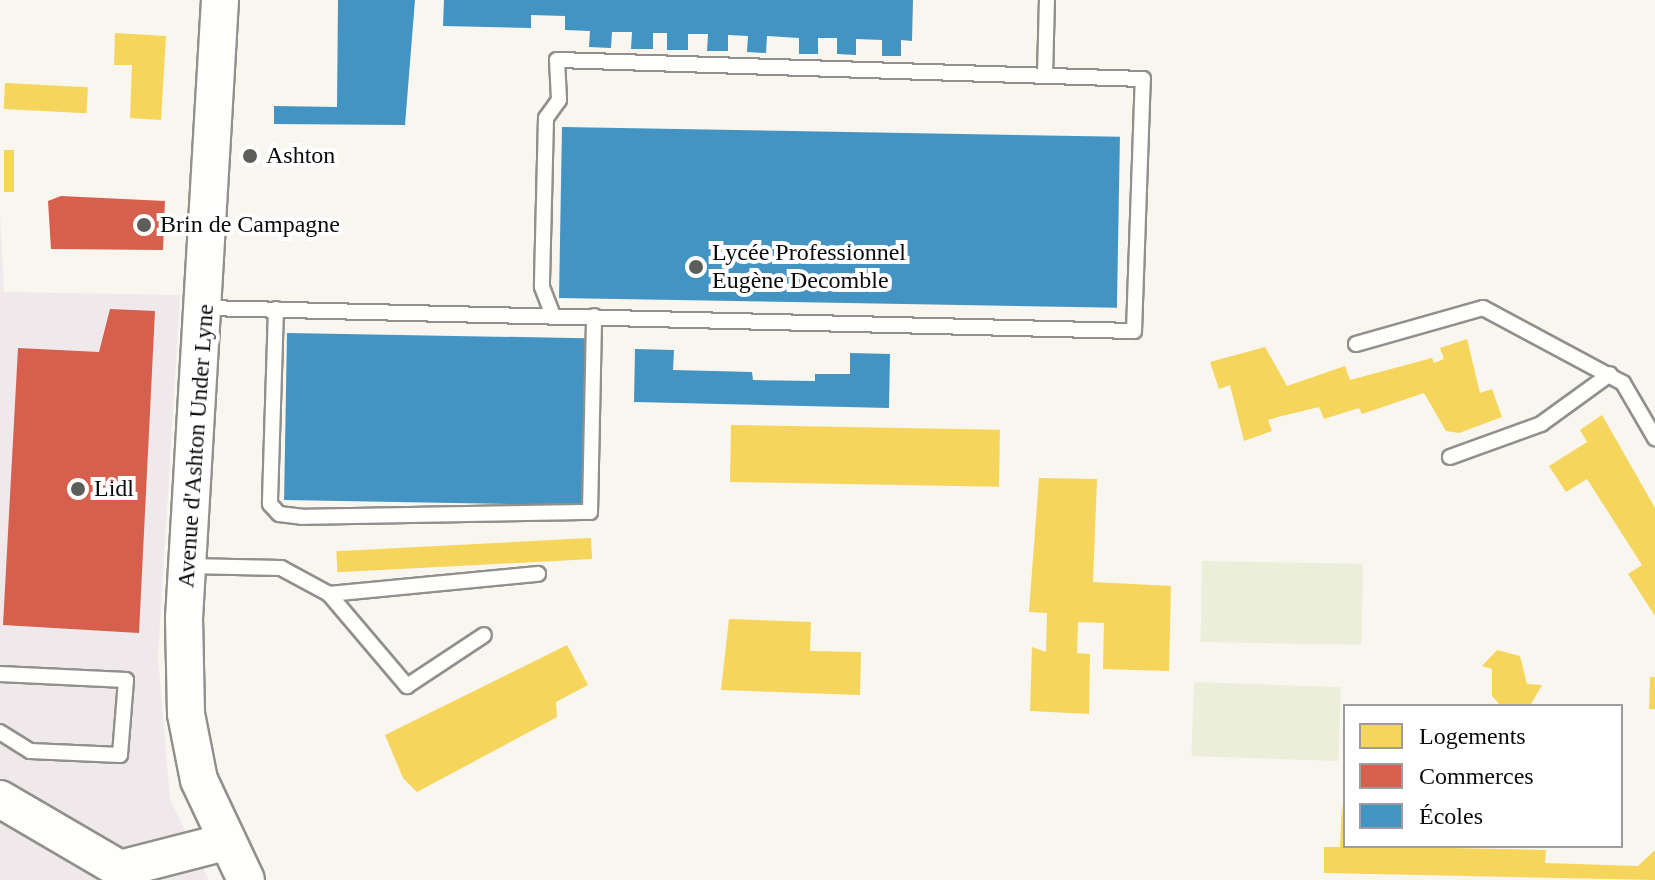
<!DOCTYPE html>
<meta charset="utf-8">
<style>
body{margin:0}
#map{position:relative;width:1655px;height:880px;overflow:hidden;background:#f8f6ee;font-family:Georgia,serif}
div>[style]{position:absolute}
.industrial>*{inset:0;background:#efe9eb}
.pitch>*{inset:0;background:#ebefda;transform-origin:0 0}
.homes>*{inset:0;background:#f6d55c;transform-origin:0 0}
.shops>*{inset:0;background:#d6604d}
.schools>*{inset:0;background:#4393c3;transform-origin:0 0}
.roads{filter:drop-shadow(2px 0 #91908d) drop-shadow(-2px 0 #91908d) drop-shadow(0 2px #91908d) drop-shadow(0 -2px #91908d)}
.service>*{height:14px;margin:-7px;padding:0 7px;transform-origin:7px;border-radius:7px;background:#fefefc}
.tertiary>*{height:36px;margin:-18px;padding:0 18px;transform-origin:18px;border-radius:18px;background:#fefefc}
.dots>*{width:22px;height:22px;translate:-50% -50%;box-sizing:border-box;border:4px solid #fff;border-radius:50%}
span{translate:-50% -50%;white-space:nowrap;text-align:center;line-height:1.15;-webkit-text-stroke:8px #fff;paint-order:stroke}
.poi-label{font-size:24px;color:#0a0a0a}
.left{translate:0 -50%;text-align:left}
.street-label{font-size:24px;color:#0a0a0a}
.legend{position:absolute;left:1343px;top:704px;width:280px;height:144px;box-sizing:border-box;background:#fff;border:2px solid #9d9d9d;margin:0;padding:10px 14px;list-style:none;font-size:24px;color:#0a0a0a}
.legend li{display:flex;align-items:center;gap:16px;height:40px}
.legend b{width:40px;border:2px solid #9d9d9d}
</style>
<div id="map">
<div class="industrial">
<i style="clip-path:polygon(0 213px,4px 292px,180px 295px,158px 656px,170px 800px,209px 880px,0 880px)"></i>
</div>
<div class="pitch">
<i style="left:1202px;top:561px;width:161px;height:81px;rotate:1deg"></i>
<i style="left:1194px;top:682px;width:147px;height:74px;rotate:2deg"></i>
</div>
<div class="homes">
<i style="clip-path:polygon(115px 33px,166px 36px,161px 120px,130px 118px,132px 65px,114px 65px)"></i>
<i style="left:5px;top:83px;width:83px;height:26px;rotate:3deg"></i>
<i style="left:4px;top:150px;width:10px;height:42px"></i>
<i style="clip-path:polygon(1467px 339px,1480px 393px,1492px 389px,1502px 417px,1459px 433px,1446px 431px,1424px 393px,1362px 414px,1359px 408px,1324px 419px,1319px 407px,1278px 417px,1268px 420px,1272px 431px,1244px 441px,1230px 385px,1219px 389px,1210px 362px,1265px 347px,1287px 386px,1345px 366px,1350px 380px,1432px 358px,1434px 363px,1444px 359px,1440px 348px)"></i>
<i style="clip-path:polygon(1602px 415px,1655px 508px,1655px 616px,1628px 574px,1642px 565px,1587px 479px,1566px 492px,1549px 466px,1587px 442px,1580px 430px)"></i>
<i style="left:731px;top:425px;width:269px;height:57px;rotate:1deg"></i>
<i style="clip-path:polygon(1039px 478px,1097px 479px,1093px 582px,1171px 586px,1169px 671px,1103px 669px,1104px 623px,1078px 622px,1077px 653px,1090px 654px,1089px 714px,1030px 711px,1032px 647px,1046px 652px,1047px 613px,1029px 612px)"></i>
<i style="left:591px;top:538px;width:21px;height:255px;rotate:87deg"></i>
<i style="clip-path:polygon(729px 619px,811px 622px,810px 651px,861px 652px,860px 695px,721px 690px)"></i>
<i style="clip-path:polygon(567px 645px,588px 685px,556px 702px,557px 717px,417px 792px,403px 778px,385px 735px)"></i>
<i style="clip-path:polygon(1497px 650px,1520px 656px,1527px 684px,1542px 685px,1530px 706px,1501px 706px,1492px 696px,1492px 669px,1482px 666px)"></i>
<i style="clip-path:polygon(1650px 677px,1655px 677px,1655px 709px,1649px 709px)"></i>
<i style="clip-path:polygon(1342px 803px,1345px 846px,1546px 850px,1545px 863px,1638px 866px,1655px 850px,1655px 880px,1324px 873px,1324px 847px,1340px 847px)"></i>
</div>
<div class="shops">
<i style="clip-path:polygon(61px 196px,165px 201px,163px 250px,51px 249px,48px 201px)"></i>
<i style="clip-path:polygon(110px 309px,155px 311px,139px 633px,3px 625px,18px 348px,99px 352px)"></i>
</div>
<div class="schools">
<i style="clip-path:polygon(338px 0,415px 0,405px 125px,274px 124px,274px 106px,337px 107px)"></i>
<i style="clip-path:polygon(444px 0,913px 0,912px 41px,901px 40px,901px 56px,882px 56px,882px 40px,856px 39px,856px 55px,837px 54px,837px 38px,818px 38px,818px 54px,799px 54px,799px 38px,767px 36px,766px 53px,747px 52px,748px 36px,728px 35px,728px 51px,707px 51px,708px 34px,688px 34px,688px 50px,667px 50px,667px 33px,653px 33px,653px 49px,631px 49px,632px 32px,612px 32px,611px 48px,589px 47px,590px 31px,565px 30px,565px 16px,531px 15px,531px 28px,443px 26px)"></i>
<i style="left:562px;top:127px;width:558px;height:171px;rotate:1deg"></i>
<i style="left:287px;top:333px;width:298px;height:167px;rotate:1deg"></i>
<i style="clip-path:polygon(635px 349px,674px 350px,673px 370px,752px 372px,753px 380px,815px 381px,815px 374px,850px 374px,850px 353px,890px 354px,889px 408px,634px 402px)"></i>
</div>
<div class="roads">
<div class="service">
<i style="left:1045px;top:75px;width:75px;rotate:-88.5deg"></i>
<i style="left:206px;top:308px;width:928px;rotate:1.42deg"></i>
<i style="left:1134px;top:331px;width:252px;rotate:-88deg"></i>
<i style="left:1143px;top:79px;width:586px;rotate:-178.14deg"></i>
<i style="left:557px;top:60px;width:40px;rotate:87.1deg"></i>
<i style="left:559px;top:100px;width:22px;rotate:126deg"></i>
<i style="left:546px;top:118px;width:169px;rotate:91.4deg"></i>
<i style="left:542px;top:287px;width:30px;rotate:69deg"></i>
<i style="left:276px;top:309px;width:195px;rotate:91.8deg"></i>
<i style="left:270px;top:504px;width:13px;rotate:48deg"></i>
<i style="left:279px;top:514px;width:23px;rotate:7deg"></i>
<i style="left:302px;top:517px;width:288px;rotate:-1deg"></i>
<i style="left:590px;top:512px;width:196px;rotate:-88.8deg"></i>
<i style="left:1356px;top:344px;width:132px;rotate:-15.8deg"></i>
<i style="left:1483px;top:308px;width:159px;rotate:28.2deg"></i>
<i style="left:1623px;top:383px;width:64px;rotate:59.8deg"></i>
<i style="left:1450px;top:457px;width:97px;rotate:-19.9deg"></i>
<i style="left:1541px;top:424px;width:85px;rotate:-35.9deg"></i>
<i style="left:188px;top:566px;width:93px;rotate:1.2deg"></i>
<i style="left:281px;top:568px;width:55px;rotate:28.4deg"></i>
<i style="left:329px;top:594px;width:121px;rotate:49.7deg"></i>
<i style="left:407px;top:686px;width:92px;rotate:-33.5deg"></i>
<i style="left:329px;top:594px;width:210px;rotate:-5.5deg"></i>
<i style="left:0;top:674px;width:126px;rotate:2.7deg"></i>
<i style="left:126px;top:680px;width:75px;rotate:94.6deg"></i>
<i style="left:120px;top:755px;width:90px;rotate:-177.5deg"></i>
<i style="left:30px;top:751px;width:36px;rotate:-148deg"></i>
</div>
<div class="tertiary">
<i style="left:220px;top:0;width:619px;rotate:93.33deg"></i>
<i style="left:184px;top:618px;width:96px;rotate:88.8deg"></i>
<i style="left:186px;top:714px;width:67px;rotate:78.9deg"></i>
<i style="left:199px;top:780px;width:110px;rotate:64.8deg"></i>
<i style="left:0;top:799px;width:139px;rotate:30.3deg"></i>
<i style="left:120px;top:869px;width:108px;rotate:-14.4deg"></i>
</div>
</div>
<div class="dots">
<i style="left:250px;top:156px;background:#5d5d5a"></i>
<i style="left:144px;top:225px;background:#5d5d5a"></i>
<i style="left:696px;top:267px;background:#5d5d5a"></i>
<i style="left:78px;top:489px;background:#5d5d5a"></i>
</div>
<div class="poi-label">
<span class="left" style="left:266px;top:156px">Ashton</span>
<span class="left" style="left:160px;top:225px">Brin de Campagne</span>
<span class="left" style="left:712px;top:267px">Lycée Professionnel<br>Eugène Decomble</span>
<span class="left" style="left:94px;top:489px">Lidl</span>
</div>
<div class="street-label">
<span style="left:196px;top:446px;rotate:-86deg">Avenue d'Ashton Under Lyne</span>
</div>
<ul class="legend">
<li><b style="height:22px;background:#f6d55c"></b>Logements</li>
<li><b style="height:22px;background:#d6604d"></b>Commerces</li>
<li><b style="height:22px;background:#4393c3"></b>Écoles</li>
</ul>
</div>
